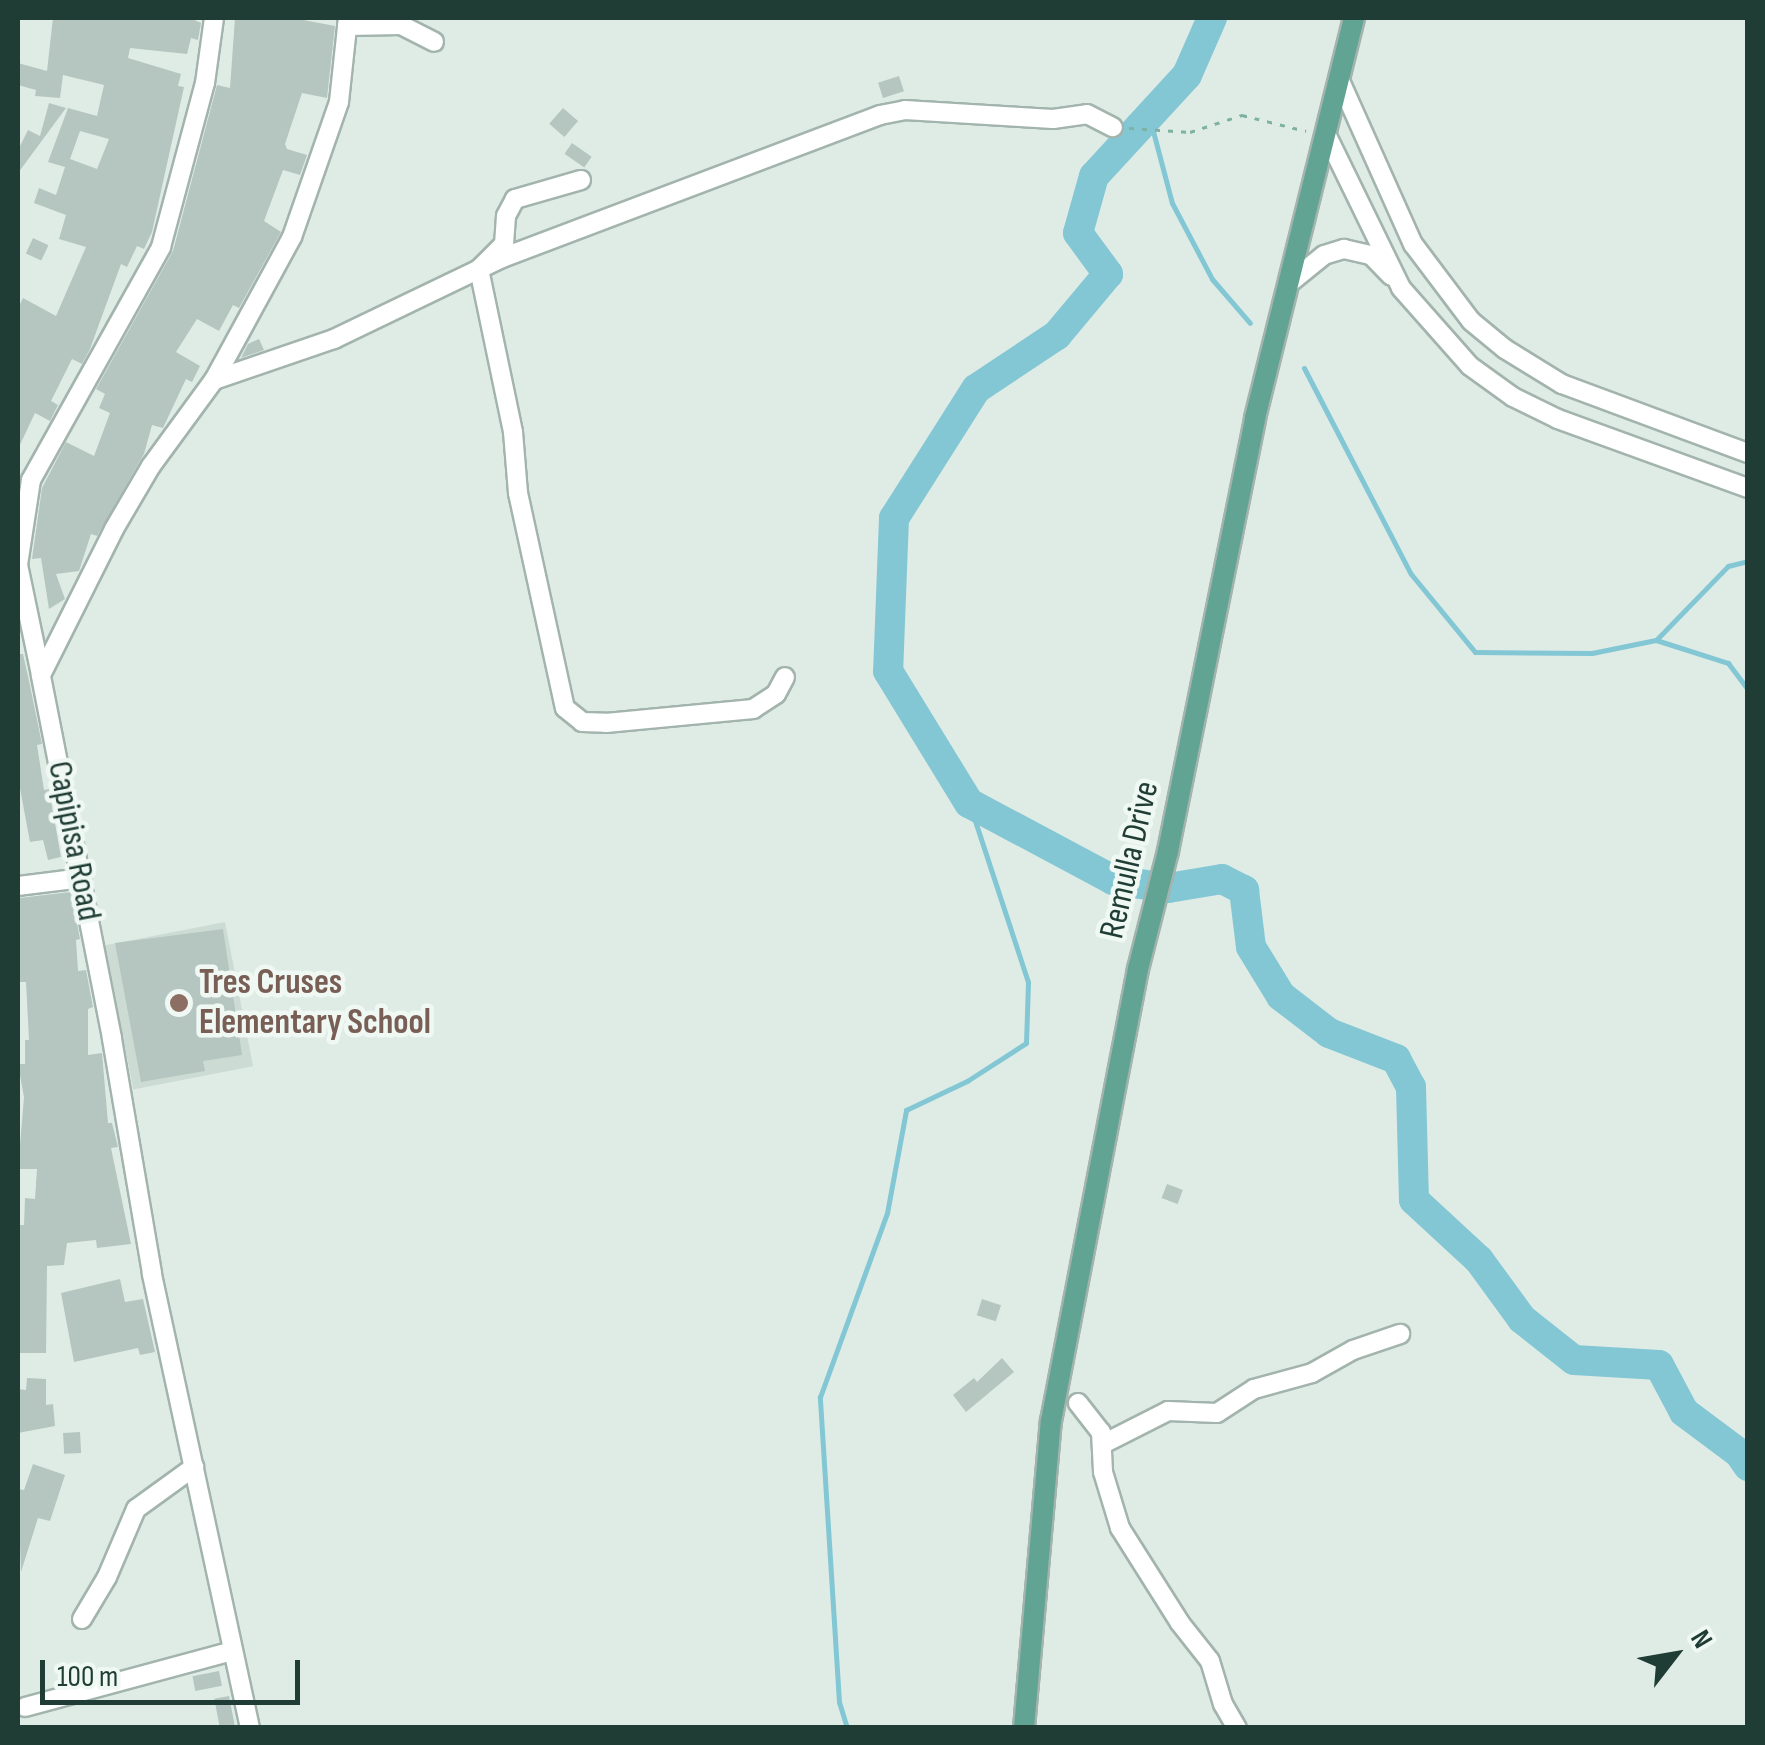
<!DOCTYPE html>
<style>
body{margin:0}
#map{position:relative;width:1765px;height:1745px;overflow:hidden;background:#dfece6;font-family:"Sofia Sans Condensed",sans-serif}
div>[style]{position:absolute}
.built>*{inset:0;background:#cddbd5;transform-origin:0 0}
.stream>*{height:5px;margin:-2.5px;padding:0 2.5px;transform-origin:2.5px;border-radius:2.5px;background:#83c7d5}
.river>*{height:30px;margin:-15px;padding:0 15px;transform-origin:15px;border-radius:15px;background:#83c7d5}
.building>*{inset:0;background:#b4c6bf;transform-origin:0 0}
.path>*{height:2.5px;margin-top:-1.25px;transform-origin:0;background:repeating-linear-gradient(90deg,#7db1a2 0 5px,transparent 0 13px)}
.roads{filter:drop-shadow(2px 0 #a2b4ad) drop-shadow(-2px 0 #a2b4ad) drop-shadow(0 2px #a2b4ad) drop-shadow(0 -2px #a2b4ad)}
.minor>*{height:18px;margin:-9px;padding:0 9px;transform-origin:9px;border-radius:9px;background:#fff}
.major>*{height:20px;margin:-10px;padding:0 10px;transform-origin:10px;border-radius:10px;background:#61a494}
.dots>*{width:28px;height:28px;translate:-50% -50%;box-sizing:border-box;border:5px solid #f0f8f4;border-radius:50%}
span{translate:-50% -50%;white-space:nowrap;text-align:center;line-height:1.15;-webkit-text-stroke:9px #f0f8f4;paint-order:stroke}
.street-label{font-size:35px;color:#1f3d35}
.education-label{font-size:35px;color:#785e54;font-weight:700}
.left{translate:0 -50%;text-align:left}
.frame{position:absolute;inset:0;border:20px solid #1f3d35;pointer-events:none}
.north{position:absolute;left:1625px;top:1605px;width:100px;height:100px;-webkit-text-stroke:8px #f0f8f4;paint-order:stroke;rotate:59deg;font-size:28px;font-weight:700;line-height:40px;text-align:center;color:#1f3d35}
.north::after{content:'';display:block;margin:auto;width:35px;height:45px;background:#1f3d35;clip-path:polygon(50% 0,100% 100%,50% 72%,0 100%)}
.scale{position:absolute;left:40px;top:1660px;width:260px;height:45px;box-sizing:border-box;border:5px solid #1f3d35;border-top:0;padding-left:12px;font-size:30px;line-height:35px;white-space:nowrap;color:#1f3d35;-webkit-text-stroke:8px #f0f8f4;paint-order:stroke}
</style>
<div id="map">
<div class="built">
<i style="left:225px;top:922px;width:147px;height:122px;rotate:79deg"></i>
</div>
<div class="stream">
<i style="left:1149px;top:116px;width:90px;rotate:75.2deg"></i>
<i style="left:1172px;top:203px;width:86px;rotate:62.2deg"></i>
<i style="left:1212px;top:279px;width:58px;rotate:49.2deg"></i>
<i style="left:1304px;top:368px;width:232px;rotate:62.6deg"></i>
<i style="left:1411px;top:574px;width:101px;rotate:50.6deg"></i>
<i style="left:1475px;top:652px;width:117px;rotate:0.5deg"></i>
<i style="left:1592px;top:653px;width:65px;rotate:-11.5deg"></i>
<i style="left:1656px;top:640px;width:76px;rotate:17.7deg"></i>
<i style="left:1728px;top:663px;width:34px;rotate:53deg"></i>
<i style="left:1657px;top:639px;width:102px;rotate:-45.8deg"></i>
<i style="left:1728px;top:566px;width:21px;rotate:-14deg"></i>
<i style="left:847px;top:1728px;width:27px;rotate:-107deg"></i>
<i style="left:839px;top:1702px;width:306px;rotate:-93.6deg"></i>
<i style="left:820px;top:1397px;width:196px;rotate:-70deg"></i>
<i style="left:887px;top:1213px;width:105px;rotate:-79.5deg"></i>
<i style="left:906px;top:1110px;width:68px;rotate:-25.4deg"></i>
<i style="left:967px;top:1081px;width:70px;rotate:-32.8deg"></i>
<i style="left:1026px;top:1043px;width:61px;rotate:-88.1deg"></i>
<i style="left:1028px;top:982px;width:188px;rotate:-108.2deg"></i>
</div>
<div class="river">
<i style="left:1212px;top:18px;width:62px;rotate:113.7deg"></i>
<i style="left:1187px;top:75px;width:137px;rotate:132.6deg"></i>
<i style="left:1094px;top:176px;width:59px;rotate:105.7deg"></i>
<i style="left:1078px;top:233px;width:51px;rotate:53.8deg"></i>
<i style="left:1108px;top:274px;width:80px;rotate:129.9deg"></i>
<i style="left:1057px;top:335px;width:97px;rotate:146.3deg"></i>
<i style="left:976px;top:389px;width:153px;rotate:122.4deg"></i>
<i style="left:894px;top:518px;width:153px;rotate:92.2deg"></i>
<i style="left:888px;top:671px;width:155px;rotate:58.5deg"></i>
<i style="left:969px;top:803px;width:163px;rotate:28.1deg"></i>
<i style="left:1113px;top:880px;width:56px;rotate:8.3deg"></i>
<i style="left:1168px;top:888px;width:55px;rotate:-9.5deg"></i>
<i style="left:1222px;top:879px;width:25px;rotate:27deg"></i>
<i style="left:1244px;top:890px;width:57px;rotate:83deg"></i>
<i style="left:1251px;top:947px;width:57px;rotate:58.5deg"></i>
<i style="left:1281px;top:996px;width:61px;rotate:37.6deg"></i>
<i style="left:1329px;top:1033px;width:72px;rotate:21.2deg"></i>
<i style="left:1396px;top:1059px;width:32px;rotate:62deg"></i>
<i style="left:1411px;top:1087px;width:113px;rotate:88.5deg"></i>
<i style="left:1414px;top:1200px;width:88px;rotate:42.7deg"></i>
<i style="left:1479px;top:1260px;width:73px;rotate:53.9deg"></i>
<i style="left:1522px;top:1319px;width:66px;rotate:38.3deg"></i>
<i style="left:1574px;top:1360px;width:85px;rotate:3.4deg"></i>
<i style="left:1659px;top:1365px;width:53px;rotate:62deg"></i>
<i style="left:1684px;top:1412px;width:69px;rotate:36.7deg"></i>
<i style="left:1739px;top:1453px;width:16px;rotate:55deg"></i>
</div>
<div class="building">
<i style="clip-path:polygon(evenodd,53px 18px,190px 18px,201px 23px,198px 40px,191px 38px,187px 54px,130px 48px,128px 58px,181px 74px,178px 86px,184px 87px,152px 232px,144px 249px,137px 246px,127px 267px,121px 264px,90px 349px,82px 364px,72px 359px,51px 401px,58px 405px,50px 421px,35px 413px,18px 449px,18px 308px,23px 298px,56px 316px,86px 247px,59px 239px,66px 215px,34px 203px,39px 188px,56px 195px,65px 167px,48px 162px,68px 108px,97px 116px,104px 85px,63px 75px,60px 98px,35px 96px,36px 90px,18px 85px,18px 63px,47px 71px,53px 18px,80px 131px,109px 139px,97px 169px,70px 159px,80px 131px)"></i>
<i style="clip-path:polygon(235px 18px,293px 18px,335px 26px,327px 98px,302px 93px,285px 144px,287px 149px,307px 155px,300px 175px,283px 170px,264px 221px,281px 232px,239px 308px,233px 305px,219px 331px,197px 319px,176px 352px,200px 366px,192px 382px,186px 379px,163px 428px,152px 425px,144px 454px,97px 536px,91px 534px,79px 571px,56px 574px,65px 599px,49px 609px,41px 558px,32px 559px,42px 488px,66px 442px,94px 456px,110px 413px,99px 408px,105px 394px,96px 389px,173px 251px,217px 85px,230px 88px)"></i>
<i style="left:899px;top:76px;width:16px;height:22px;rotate:72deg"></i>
<i style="clip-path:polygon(49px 103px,66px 108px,18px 173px,18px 150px,28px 130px,40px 136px)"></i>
<i style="left:563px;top:108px;width:20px;height:21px;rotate:41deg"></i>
<i style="left:572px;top:143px;width:24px;height:13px;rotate:35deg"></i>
<i style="left:33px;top:238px;width:17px;height:17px;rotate:25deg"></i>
<i style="clip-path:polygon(259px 339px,264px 350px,241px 358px,248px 344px)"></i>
<i style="clip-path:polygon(18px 654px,23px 654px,29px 681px,42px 744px,37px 745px,44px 790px,49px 789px,61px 857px,48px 860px,43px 840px,30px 842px,18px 778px)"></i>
<i style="clip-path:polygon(71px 892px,80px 939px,76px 940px,78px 971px,86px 970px,93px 1007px,88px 1009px,88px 1055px,102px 1053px,108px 1123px,112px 1123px,118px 1147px,111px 1148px,131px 1244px,97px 1248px,96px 1240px,67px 1243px,64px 1265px,47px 1266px,46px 1353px,20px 1353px,20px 1225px,24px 1225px,25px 1198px,35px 1199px,37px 1169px,18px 1169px,24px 1097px,18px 1064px,25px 1064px,25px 1040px,29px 1040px,26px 982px,19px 982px,19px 898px)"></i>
<i style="clip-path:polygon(223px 929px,242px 1055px,203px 1061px,205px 1071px,141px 1082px,115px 943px)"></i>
<i style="left:1167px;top:1184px;width:17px;height:15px;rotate:21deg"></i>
<i style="clip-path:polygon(120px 1279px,125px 1302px,143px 1299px,155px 1352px,140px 1355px,138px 1348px,74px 1362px,61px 1293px)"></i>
<i style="left:982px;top:1299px;width:20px;height:17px;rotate:18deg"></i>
<i style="clip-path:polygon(1002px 1358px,1014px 1372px,966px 1412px,953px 1395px,974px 1378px,977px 1382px)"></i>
<i style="clip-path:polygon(27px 1378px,46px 1379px,46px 1405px,53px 1404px,55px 1426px,18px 1433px,18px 1389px,26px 1390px)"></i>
<i style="left:80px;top:1432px;width:21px;height:17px;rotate:87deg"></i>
<i style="clip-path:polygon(33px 1464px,65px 1475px,50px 1521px,38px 1518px,21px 1572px,18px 1489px,24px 1490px)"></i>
<i style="left:219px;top:1671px;width:15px;height:27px;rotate:79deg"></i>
<i style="left:229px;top:1696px;width:33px;height:15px;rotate:79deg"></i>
</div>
<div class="path">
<i style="left:1129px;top:128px;width:61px;rotate:3.8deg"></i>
<i style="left:1190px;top:132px;width:55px;rotate:-18.1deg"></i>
<i style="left:1242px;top:115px;width:66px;rotate:14deg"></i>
</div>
<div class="roads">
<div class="minor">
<i style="left:347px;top:26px;width:54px;rotate:-1.1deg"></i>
<i style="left:401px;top:25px;width:37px;rotate:27deg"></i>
<i style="left:1340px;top:81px;width:179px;rotate:65.9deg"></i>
<i style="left:1413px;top:244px;width:96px;rotate:53deg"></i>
<i style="left:1471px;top:321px;width:44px;rotate:39.5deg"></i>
<i style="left:1505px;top:349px;width:67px;rotate:31.6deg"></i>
<i style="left:1562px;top:384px;width:198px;rotate:20.4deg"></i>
<i style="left:1327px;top:136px;width:169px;rotate:64deg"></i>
<i style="left:1401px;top:288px;width:104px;rotate:48.5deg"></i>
<i style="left:1470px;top:366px;width:53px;rotate:35.8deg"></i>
<i style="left:1513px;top:397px;width:50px;rotate:26.1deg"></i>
<i style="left:1558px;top:419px;width:202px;rotate:20deg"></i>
<i style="left:581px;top:180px;width:69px;rotate:163.9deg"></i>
<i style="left:515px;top:199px;width:19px;rotate:118deg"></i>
<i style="left:506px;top:216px;width:28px;rotate:94deg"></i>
<i style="left:504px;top:244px;width:35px;rotate:135deg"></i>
<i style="left:479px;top:269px;width:167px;rotate:78.2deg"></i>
<i style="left:513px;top:432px;width:61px;rotate:85.3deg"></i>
<i style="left:518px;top:493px;width:220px;rotate:77.7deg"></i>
<i style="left:565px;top:708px;width:22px;rotate:39deg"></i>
<i style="left:582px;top:722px;width:24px;rotate:2deg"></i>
<i style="left:606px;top:723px;width:148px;rotate:-5.4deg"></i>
<i style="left:753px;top:709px;width:27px;rotate:-33deg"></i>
<i style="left:776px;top:694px;width:19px;rotate:-62deg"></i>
<i style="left:1292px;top:281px;width:41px;rotate:-39.1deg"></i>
<i style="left:1324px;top:255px;width:21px;rotate:-17deg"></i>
<i style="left:1344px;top:249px;width:28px;rotate:13deg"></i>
<i style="left:1371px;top:255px;width:29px;rotate:46deg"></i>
<i style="left:214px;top:380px;width:127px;rotate:-18.9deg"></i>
<i style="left:334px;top:339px;width:187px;rotate:-25.7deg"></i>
<i style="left:502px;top:258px;width:404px;rotate:-20.7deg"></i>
<i style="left:880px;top:115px;width:25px;rotate:-11deg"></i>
<i style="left:905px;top:110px;width:148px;rotate:3.5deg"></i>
<i style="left:1053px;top:119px;width:34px;rotate:-8deg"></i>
<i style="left:1087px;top:114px;width:29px;rotate:27deg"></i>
<i style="left:41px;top:675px;width:112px;rotate:-101.8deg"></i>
<i style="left:18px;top:565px;width:86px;rotate:-81.3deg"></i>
<i style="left:31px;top:480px;width:267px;rotate:-60.8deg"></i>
<i style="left:161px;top:247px;width:170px;rotate:-75deg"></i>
<i style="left:205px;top:83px;width:66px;rotate:-82.1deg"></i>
<i style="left:18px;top:886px;width:64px;rotate:-7.1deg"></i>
<i style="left:1078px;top:1403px;width:37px;rotate:52deg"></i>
<i style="left:1101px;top:1432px;width:40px;rotate:87.1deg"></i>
<i style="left:1103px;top:1472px;width:59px;rotate:73.1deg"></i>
<i style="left:1120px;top:1528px;width:112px;rotate:57.7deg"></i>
<i style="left:1180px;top:1623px;width:48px;rotate:51.7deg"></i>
<i style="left:1210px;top:1661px;width:45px;rotate:73.2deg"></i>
<i style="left:1223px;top:1704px;width:28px;rotate:60deg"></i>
<i style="left:1103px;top:1444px;width:73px;rotate:-26.9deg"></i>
<i style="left:1168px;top:1411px;width:49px;rotate:2.3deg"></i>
<i style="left:1217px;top:1413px;width:44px;rotate:-33deg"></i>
<i style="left:1254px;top:1389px;width:60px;rotate:-15.4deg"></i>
<i style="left:1312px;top:1373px;width:47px;rotate:-29.3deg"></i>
<i style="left:1353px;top:1350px;width:50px;rotate:-18.8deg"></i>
<i style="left:82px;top:1619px;width:49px;rotate:-59.2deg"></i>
<i style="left:107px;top:1577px;width:74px;rotate:-66.9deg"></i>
<i style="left:136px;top:1509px;width:72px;rotate:-35.9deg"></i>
<i style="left:25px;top:1707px;width:215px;rotate:-15.1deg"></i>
<i style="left:250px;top:1728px;width:465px;rotate:-102.2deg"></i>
<i style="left:152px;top:1273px;width:238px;rotate:-99.7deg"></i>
<i style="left:112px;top:1038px;width:370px;rotate:-101.1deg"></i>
<i style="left:41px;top:675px;width:163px;rotate:-63.4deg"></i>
<i style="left:114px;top:529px;width:73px;rotate:-59.6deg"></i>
<i style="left:151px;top:466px;width:107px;rotate:-53.8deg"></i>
<i style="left:214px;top:380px;width:163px;rotate:-61.4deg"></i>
<i style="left:292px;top:237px;width:143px;rotate:-70.8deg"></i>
<i style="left:339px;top:102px;width:84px;rotate:-83.9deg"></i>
</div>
<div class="major">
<i style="left:1024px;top:1728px;width:308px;rotate:-85deg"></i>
<i style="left:1051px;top:1421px;width:460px;rotate:-79.1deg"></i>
<i style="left:1138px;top:969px;width:122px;rotate:-75.7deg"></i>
<i style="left:1168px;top:851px;width:442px;rotate:-78.6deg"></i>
<i style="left:1255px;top:418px;width:412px;rotate:-76.1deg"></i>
</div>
</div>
<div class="dots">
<i style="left:179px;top:1003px;background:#8d6e63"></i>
</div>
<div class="street-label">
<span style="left:74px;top:841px;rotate:79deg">Capipisa Road</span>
<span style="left:1130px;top:860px;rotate:-77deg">Remulla Drive</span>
</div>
<div class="education-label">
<span class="left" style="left:199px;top:1003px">Tres Cruses<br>Elementary School</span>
</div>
<div class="frame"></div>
<div class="north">N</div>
<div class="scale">100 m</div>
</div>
